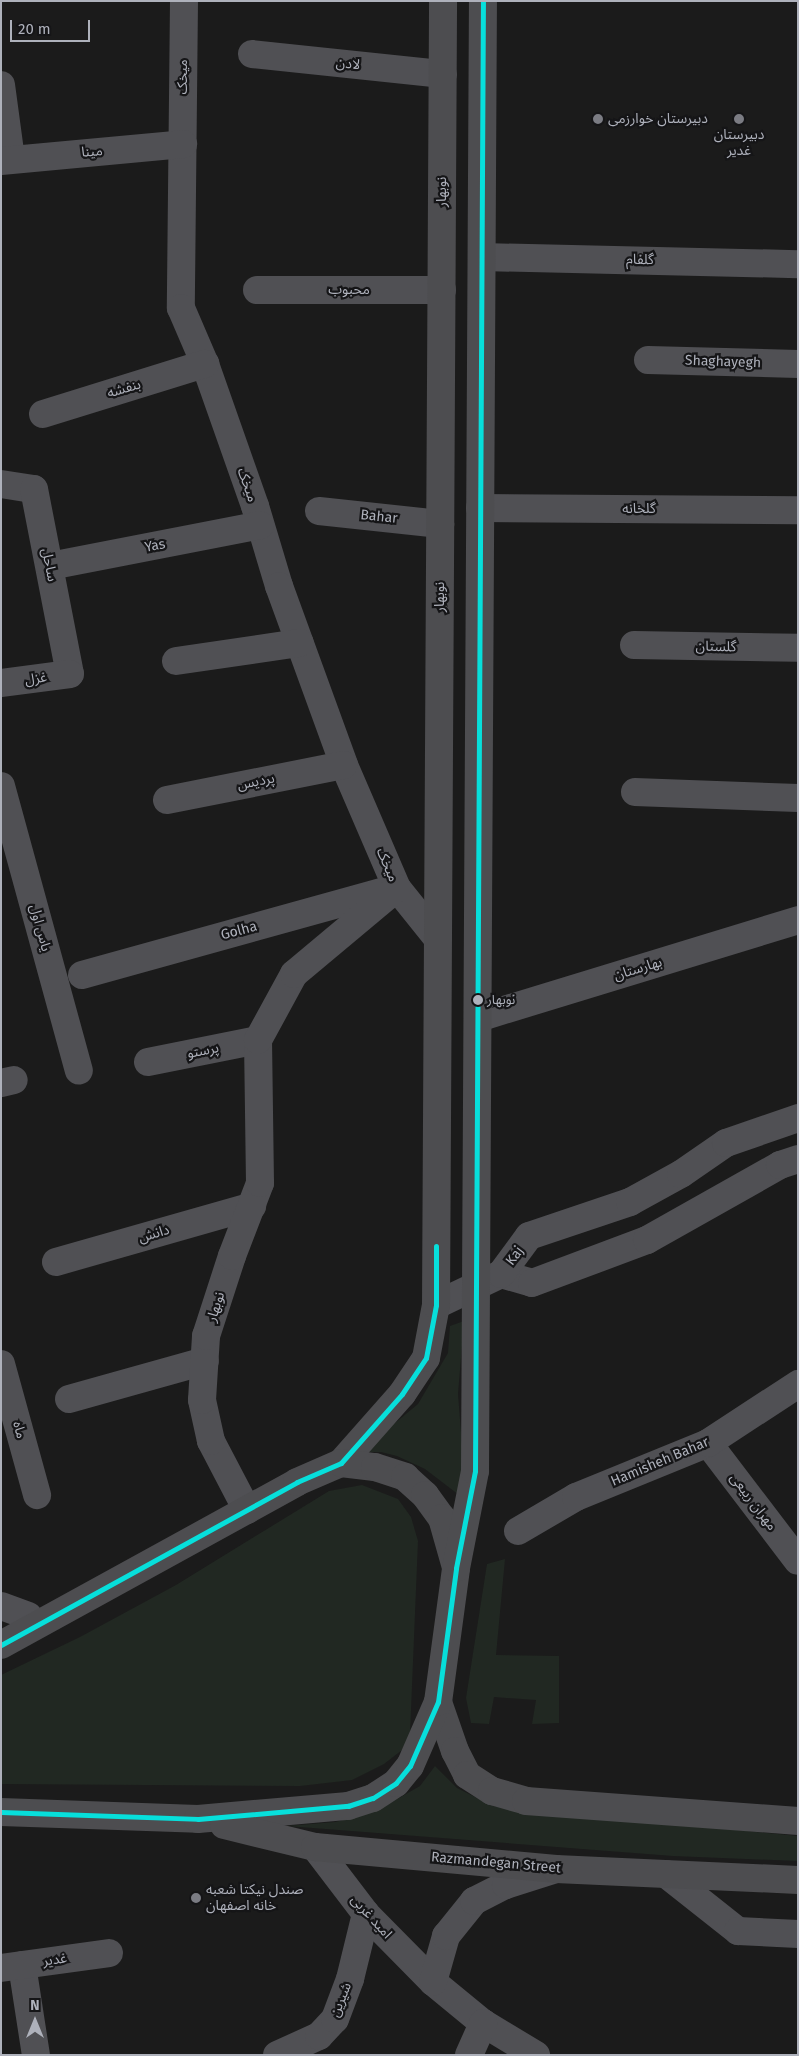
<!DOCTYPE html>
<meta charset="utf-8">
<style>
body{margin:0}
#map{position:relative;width:799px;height:2056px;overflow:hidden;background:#1b1b1b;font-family:"Fira Sans","Noto Sans Arabic",sans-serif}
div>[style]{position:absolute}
.green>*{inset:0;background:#212822}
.minor>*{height:28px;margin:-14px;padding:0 14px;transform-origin:14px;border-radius:14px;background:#505054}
.major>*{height:28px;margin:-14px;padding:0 14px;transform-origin:14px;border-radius:14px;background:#4d4d50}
.bus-1>*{height:5px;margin:-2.5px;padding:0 2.5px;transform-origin:2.5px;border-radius:2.5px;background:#07dfdb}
.dots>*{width:14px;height:14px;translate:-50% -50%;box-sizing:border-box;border:2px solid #151517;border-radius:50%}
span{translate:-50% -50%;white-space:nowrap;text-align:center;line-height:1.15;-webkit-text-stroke:4.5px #151517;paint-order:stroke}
.bus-label{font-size:13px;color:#aeb1bb}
.left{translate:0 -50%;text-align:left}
.street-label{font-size:14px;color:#aeb1bb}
.poi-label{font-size:14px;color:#aeb1bb}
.frame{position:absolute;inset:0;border:2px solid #aeb1bb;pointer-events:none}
.north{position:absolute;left:10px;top:1996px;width:50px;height:50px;-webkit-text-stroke:4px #151517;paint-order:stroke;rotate:0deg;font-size:14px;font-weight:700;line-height:20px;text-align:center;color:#aeb1bb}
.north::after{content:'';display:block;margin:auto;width:18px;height:22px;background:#aeb1bb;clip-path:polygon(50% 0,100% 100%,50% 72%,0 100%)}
.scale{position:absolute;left:10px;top:20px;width:80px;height:22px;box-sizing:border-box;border:2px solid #aeb1bb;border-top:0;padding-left:6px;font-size:15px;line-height:18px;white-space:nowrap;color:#aeb1bb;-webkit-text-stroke:4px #151517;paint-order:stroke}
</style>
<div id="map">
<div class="green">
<i style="clip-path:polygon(464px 1321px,458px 1394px,464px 1471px,459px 1495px,425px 1469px,397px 1456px,381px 1452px,360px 1452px,418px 1404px,448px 1353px,450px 1326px)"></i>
<i style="clip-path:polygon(362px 1485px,398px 1499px,411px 1517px,418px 1541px,410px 1734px,402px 1750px,384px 1764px,352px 1780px,300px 1786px,1px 1784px,1px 1675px,80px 1637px,176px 1585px,329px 1491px)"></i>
<i style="clip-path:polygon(505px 1559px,496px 1655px,559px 1656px,559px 1723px,532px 1724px,536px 1700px,494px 1697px,489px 1724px,471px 1723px,466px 1698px,487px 1564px)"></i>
<i style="clip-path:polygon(435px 1766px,457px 1788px,493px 1806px,798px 1836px,798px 1861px,673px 1856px,287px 1826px,335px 1822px,361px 1816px,392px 1802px,420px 1786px)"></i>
</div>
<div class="minor">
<i style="left:184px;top:1px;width:307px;rotate:90.6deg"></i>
<i style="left:181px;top:308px;width:61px;rotate:66.8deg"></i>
<i style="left:205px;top:364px;width:151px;rotate:70.6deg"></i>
<i style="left:255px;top:506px;width:84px;rotate:73.3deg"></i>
<i style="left:279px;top:586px;width:190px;rotate:70deg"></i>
<i style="left:344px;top:765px;width:134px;rotate:66.7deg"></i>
<i style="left:397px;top:888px;width:65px;rotate:51.2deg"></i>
<i style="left:252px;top:54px;width:192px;rotate:6deg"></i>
<i style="left:1px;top:85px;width:75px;rotate:82.3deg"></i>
<i style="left:1px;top:161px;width:183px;rotate:-5.3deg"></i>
<i style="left:482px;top:257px;width:316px;rotate:1.3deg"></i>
<i style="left:257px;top:290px;width:185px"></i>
<i style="left:648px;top:360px;width:150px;rotate:1.5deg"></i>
<i style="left:43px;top:414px;width:170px;rotate:-17.2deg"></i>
<i style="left:1px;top:484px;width:33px;rotate:9deg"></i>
<i style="left:34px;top:489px;width:188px;rotate:79deg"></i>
<i style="left:70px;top:674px;width:70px;rotate:172.6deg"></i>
<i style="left:480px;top:508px;width:318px;rotate:0.4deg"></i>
<i style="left:319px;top:511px;width:122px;rotate:6.1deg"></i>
<i style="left:50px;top:566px;width:214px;rotate:-11deg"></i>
<i style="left:634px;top:645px;width:164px;rotate:1deg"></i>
<i style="left:176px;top:661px;width:125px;rotate:-8.3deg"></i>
<i style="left:1px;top:786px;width:295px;rotate:74.7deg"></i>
<i style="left:635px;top:792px;width:163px;rotate:2.1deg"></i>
<i style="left:167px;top:800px;width:180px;rotate:-11.2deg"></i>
<i style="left:82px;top:975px;width:318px;rotate:-15.5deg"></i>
<i style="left:478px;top:1018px;width:335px;rotate:-17deg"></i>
<i style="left:148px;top:1062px;width:112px;rotate:-11.3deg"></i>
<i style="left:1px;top:1083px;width:13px;rotate:-13deg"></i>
<i style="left:56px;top:1262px;width:204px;rotate:-15.9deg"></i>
<i style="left:501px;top:1274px;width:32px;rotate:16deg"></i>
<i style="left:532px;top:1283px;width:123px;rotate:-20.5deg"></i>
<i style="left:647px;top:1240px;width:153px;rotate:-29.4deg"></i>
<i style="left:780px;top:1165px;width:19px;rotate:-18deg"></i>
<i style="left:436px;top:1305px;width:72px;rotate:-25.5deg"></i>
<i style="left:501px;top:1274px;width:47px;rotate:-53.6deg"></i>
<i style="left:529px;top:1236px;width:107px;rotate:-18.6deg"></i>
<i style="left:630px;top:1202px;width:58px;rotate:-28.8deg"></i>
<i style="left:681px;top:1174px;width:55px;rotate:-34.6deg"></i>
<i style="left:726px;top:1143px;width:76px;rotate:-19.1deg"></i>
<i style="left:1px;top:1364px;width:136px;rotate:74.6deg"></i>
<i style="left:69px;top:1399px;width:141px;rotate:-15.6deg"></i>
<i style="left:708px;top:1443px;width:148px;rotate:52.7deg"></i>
<i style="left:247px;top:1510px;width:78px;rotate:-117.6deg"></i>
<i style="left:211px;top:1441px;width:42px;rotate:-102.4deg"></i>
<i style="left:202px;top:1400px;width:64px;rotate:-86.4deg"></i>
<i style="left:206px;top:1336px;width:84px;rotate:-72deg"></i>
<i style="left:232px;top:1256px;width:78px;rotate:-69deg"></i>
<i style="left:260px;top:1183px;width:143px;rotate:-90.8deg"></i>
<i style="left:258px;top:1040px;width:75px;rotate:-61.4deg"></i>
<i style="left:294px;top:974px;width:134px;rotate:-39.9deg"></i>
<i style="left:518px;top:1531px;width:67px;rotate:-30.4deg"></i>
<i style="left:576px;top:1497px;width:143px;rotate:-22.2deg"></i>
<i style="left:708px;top:1443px;width:108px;rotate:-33.2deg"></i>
<i style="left:1px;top:1606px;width:29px;rotate:20deg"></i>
<i style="left:315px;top:1847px;width:84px;rotate:52.7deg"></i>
<i style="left:366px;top:1914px;width:95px;rotate:45.4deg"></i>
<i style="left:433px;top:1982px;width:65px;rotate:39.4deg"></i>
<i style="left:483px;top:2023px;width:62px;rotate:31.1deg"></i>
<i style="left:666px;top:1874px;width:92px;rotate:38.4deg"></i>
<i style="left:738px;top:1931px;width:60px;rotate:2.9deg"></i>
<i style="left:22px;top:1965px;width:91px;rotate:81.2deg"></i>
<i style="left:1px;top:1968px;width:109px;rotate:-7.9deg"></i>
<i style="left:433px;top:1982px;width:48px;rotate:-74.2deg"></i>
<i style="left:446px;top:1936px;width:45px;rotate:-51.3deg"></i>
<i style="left:474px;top:1901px;width:36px;rotate:-27deg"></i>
<i style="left:506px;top:1885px;width:52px;rotate:-17.7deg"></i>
<i style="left:277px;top:2055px;width:46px;rotate:-24.3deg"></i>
<i style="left:319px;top:2036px;width:23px;rotate:-47deg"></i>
<i style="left:335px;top:2019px;width:43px;rotate:-69.4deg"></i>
<i style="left:350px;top:1979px;width:67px;rotate:-76.2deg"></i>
<i style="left:469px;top:2055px;width:35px;rotate:-66deg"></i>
</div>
<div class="major">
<i style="left:341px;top:1463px;width:92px;rotate:-48.5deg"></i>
<i style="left:402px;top:1394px;width:43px;rotate:-56.3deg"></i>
<i style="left:426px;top:1358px;width:54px;rotate:-79.3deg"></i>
<i style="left:436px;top:1305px;width:1304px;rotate:-89.69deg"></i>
<i style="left:1px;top:1645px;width:338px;rotate:-28.8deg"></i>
<i style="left:297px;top:1482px;width:48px;rotate:-23.4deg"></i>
<i style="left:341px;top:1463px;width:34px;rotate:7deg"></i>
<i style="left:375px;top:1467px;width:32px;rotate:18deg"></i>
<i style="left:405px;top:1477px;width:27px;rotate:42deg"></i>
<i style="left:425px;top:1495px;width:29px;rotate:54deg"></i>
<i style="left:442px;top:1518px;width:48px;rotate:74.2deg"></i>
<i style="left:438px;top:1702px;width:52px;rotate:70.9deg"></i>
<i style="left:455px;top:1751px;width:27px;rotate:63deg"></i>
<i style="left:467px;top:1775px;width:30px;rotate:33deg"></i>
<i style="left:492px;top:1791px;width:35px;rotate:16deg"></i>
<i style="left:526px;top:1801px;width:273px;rotate:4.2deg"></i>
<i style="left:1px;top:1812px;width:197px;rotate:2deg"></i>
<i style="left:198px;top:1819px;width:151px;rotate:-5deg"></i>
<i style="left:348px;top:1806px;width:26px;rotate:-18deg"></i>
<i style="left:373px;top:1798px;width:27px;rotate:-33deg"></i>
<i style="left:396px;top:1783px;width:22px;rotate:-51deg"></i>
<i style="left:410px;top:1766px;width:70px;rotate:-66.4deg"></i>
<i style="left:438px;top:1702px;width:135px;rotate:-82.3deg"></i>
<i style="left:456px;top:1568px;width:99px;rotate:-78.9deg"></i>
<i style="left:475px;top:1471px;width:1470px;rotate:-89.69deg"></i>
<i style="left:224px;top:1825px;width:94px;rotate:13.6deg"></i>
<i style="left:315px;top:1847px;width:242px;rotate:5.2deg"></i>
<i style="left:556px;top:1869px;width:242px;rotate:2.6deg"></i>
</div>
<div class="bus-1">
<i style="left:1px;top:1645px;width:338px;rotate:-28.8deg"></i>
<i style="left:297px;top:1482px;width:48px;rotate:-23.4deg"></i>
<i style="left:341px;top:1463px;width:92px;rotate:-48.5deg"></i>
<i style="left:402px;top:1394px;width:43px;rotate:-56.3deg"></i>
<i style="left:426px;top:1358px;width:54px;rotate:-79.3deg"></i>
<i style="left:436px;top:1305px;width:59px;rotate:-90deg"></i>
<i style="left:1px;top:1812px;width:197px;rotate:2deg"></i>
<i style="left:198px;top:1819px;width:151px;rotate:-5deg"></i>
<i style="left:348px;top:1806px;width:26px;rotate:-18deg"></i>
<i style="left:373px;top:1798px;width:27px;rotate:-33deg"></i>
<i style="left:396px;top:1783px;width:22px;rotate:-51deg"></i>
<i style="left:410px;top:1766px;width:70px;rotate:-66.4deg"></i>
<i style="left:438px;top:1702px;width:135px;rotate:-82.3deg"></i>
<i style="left:456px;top:1568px;width:99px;rotate:-78.9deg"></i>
<i style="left:475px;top:1471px;width:1470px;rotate:-89.69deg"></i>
</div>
<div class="dots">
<i style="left:598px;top:119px;background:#7b7c83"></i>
<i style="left:739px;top:119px;background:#7b7c83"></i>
<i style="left:478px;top:1000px;background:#aeb1bb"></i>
<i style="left:196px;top:1898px;background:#7b7c83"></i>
</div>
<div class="bus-label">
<span class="left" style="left:487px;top:1000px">نوبهار</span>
</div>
<div class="street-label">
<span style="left:348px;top:64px;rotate:6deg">لادن</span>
<span style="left:183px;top:77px;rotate:-90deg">میخک</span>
<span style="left:92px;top:152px;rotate:-5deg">مینا</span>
<span style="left:442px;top:192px;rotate:-90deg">نوبهار</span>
<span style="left:640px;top:260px;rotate:1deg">گلفام</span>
<span style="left:349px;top:290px">محبوب</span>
<span style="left:723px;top:362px;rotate:2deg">Shaghayegh</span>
<span style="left:124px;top:389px;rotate:-17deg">بنفشه</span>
<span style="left:247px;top:485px;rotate:71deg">میخک</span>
<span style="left:639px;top:509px">گلخانه</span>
<span style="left:379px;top:517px;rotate:6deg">Bahar</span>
<span style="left:155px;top:546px;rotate:-11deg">Yas</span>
<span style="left:49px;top:565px;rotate:79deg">ساحل</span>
<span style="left:440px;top:597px;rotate:-90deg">نوبهار</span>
<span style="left:716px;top:647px;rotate:1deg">گلستان</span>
<span style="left:36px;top:679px;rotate:-8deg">غزل</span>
<span style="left:256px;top:782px;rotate:-11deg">پردیس</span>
<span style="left:387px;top:865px;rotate:67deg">میخک</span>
<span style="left:40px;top:928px;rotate:75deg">یاس اول</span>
<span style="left:239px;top:931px;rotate:-15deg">Golha</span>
<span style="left:638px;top:969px;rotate:-17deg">بهارستان</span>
<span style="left:203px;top:1051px;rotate:-11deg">پرستو</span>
<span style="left:154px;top:1234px;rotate:-16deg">دانش</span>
<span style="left:515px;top:1256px;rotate:-53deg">Kaj</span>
<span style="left:216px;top:1307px;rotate:-72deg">نوبهار</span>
<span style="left:19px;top:1430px;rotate:75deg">ماه</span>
<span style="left:660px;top:1462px;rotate:-23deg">Hamisheh Bahar</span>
<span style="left:753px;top:1502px;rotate:53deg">مهران ربیعی</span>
<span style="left:496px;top:1863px;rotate:5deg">Razmandegan Street</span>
<span style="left:371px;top:1917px;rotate:48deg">امید غربی</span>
<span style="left:55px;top:1960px;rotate:-8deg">غدیر</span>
<span style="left:341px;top:2000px;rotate:-68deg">شیرین</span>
</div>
<div class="poi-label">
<span class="left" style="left:608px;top:119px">دبیرستان خوارزمی</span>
<span style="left:739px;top:143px">دبیرستان<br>غدیر</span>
<span class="left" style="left:206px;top:1898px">صندل نیکتا شعبه<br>خانه اصفهان</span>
</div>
<div class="frame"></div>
<div class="north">N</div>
<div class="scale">20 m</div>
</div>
